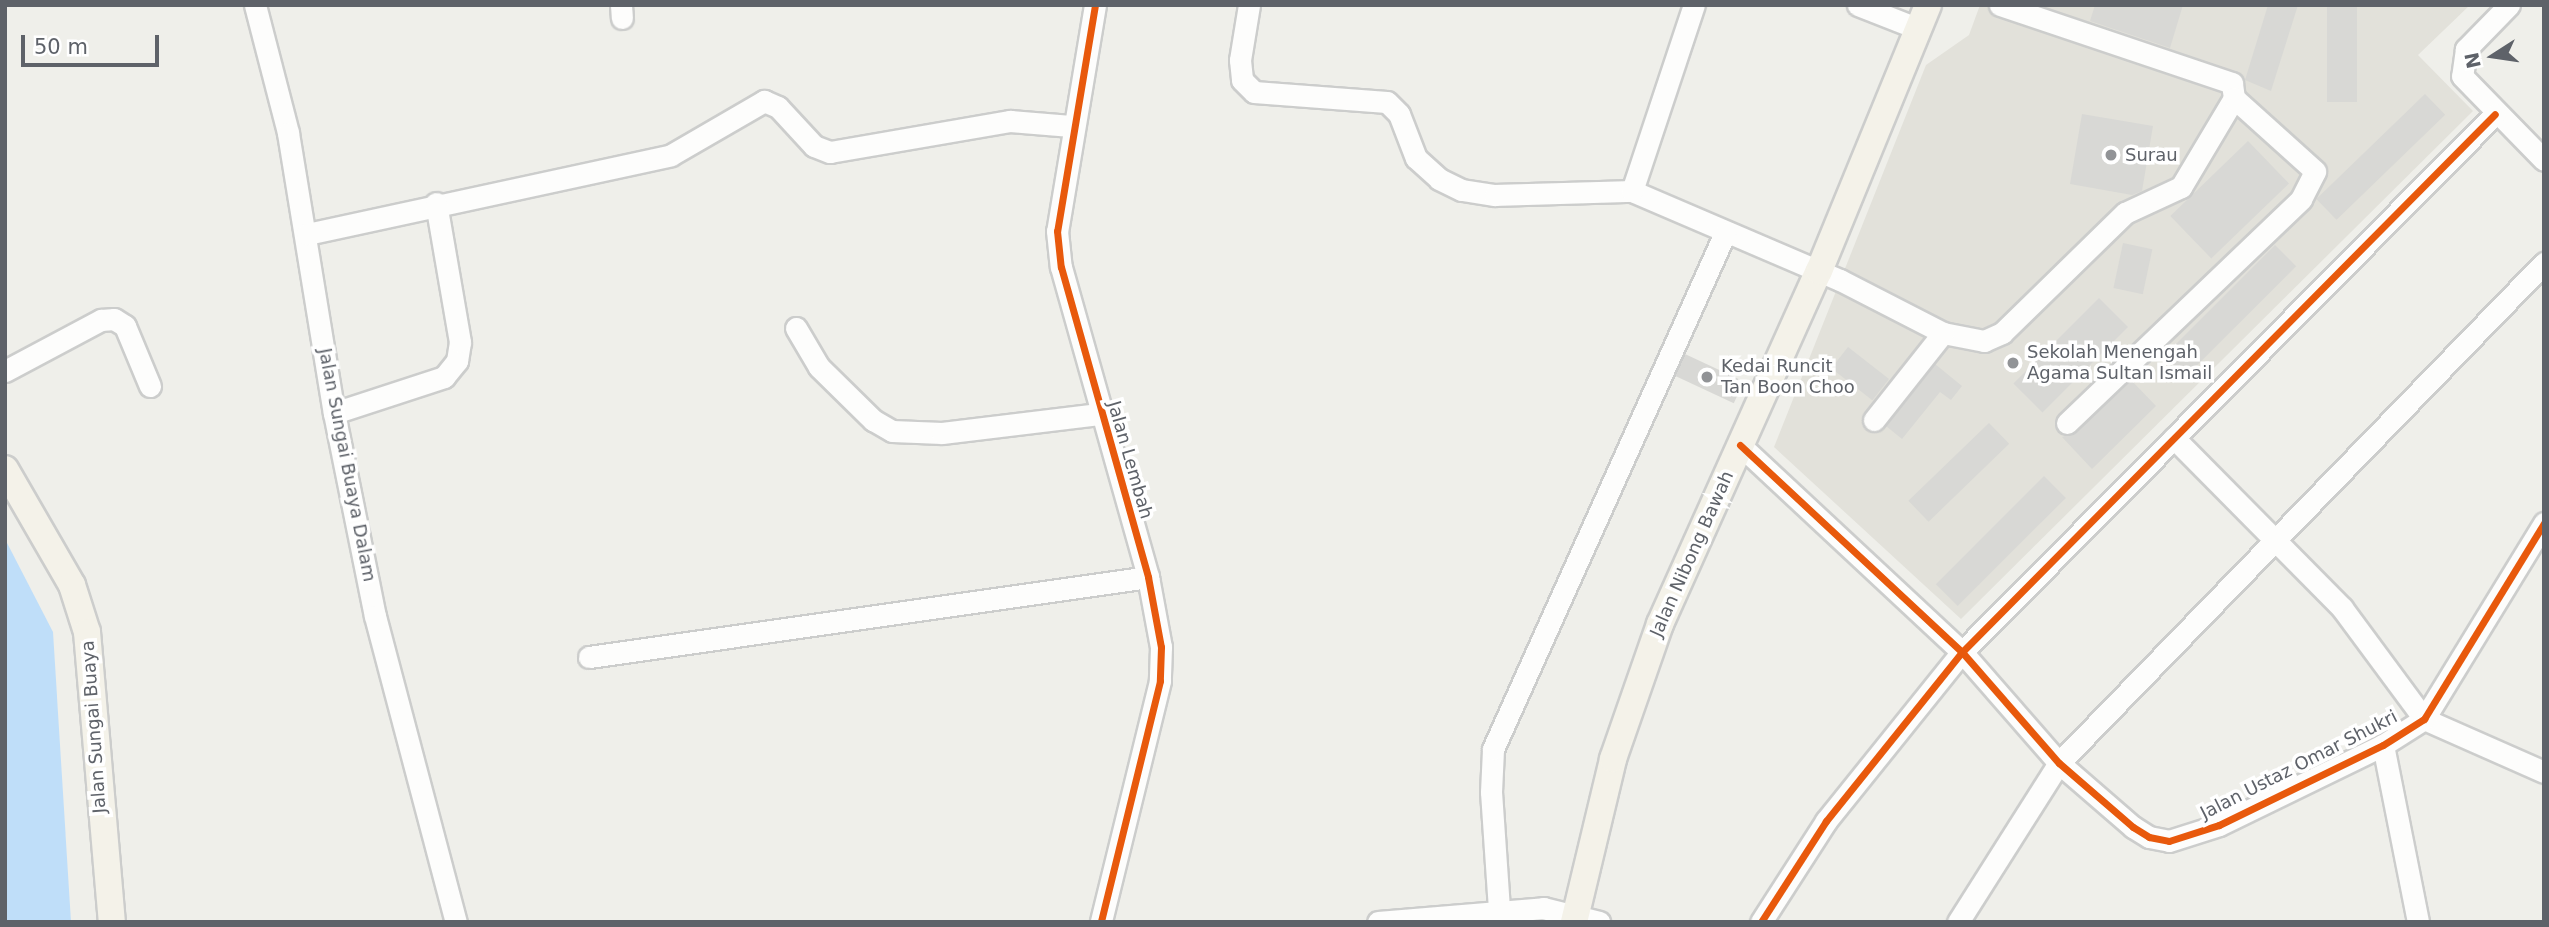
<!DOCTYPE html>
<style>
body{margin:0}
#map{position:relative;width:2549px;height:927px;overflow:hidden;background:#efefea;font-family:"DejaVu Sans",sans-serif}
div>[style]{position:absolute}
.education>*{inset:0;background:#e2e1da}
.water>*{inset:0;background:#bfdef9}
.building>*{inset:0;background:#d8d8d5;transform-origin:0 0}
.roads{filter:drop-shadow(2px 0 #cccdcc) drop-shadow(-2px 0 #cccdcc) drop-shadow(0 2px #cccdcc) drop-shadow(0 -2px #cccdcc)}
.minor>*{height:21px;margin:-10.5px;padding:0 10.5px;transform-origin:10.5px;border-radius:10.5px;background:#fdfdfc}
.major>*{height:26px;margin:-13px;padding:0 13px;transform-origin:13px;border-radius:13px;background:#f4f2e9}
.cycleway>*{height:7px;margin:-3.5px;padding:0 3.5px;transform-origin:3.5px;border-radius:3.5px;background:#e8590c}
.dots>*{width:19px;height:19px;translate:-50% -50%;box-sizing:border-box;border:4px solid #fff;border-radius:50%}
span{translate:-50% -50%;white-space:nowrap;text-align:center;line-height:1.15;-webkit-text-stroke:7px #fff;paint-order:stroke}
.poi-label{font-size:18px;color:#5e6269}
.left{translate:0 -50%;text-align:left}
.street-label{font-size:18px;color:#5e6269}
.frame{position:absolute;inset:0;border:7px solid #5e6269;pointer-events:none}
.north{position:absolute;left:2458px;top:21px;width:70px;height:70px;-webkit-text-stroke:5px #fff;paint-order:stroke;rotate:258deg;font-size:19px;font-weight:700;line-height:28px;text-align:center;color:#5e6269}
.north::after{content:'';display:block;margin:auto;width:24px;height:32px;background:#5e6269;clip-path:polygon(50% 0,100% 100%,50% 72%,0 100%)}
.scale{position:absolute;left:21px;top:35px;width:138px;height:32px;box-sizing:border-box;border:4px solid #5e6269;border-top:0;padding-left:9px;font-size:21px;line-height:24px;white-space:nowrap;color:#5e6269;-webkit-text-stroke:5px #fff;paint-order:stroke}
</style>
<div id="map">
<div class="education">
<i style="clip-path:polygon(1980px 5px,2470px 5px,2418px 55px,2473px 111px,1961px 619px,1774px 447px,1926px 65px,1969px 35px)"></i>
</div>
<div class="water">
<i style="clip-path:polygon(5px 539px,53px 632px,71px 922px,5px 922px)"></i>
</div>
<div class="building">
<i style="clip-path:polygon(2095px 5px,2183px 5px,2170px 48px,2090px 21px)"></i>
<i style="clip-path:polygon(2268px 5px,2298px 5px,2271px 91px,2245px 80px)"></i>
<i style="left:2327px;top:5px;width:30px;height:97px"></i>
<i style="left:2425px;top:94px;width:29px;height:151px;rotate:46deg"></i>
<i style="clip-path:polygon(2082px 114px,2153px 126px,2142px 191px,2132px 195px,2070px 184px)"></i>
<i style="left:2248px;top:141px;width:59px;height:108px;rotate:46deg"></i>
<i style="left:2123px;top:243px;width:30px;height:46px;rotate:12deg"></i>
<i style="left:2275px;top:245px;width:30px;height:157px;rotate:45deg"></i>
<i style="left:2099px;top:298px;width:41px;height:121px;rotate:45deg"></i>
<i style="left:1848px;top:347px;width:52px;height:27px;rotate:38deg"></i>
<i style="left:1685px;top:354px;width:65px;height:24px;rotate:25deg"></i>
<i style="clip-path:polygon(1935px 364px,1962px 386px,1951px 400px,1940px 392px,1902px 439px,1886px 426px)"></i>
<i style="clip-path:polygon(2131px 380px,2156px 406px,2092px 469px,2062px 437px,2076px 432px)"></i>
<i style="left:1989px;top:423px;width:29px;height:112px;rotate:46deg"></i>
<i style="left:2044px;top:476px;width:31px;height:153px;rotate:45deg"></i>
</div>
<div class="roads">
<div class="minor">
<i style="left:255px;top:5px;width:132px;rotate:75.5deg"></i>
<i style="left:288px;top:133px;width:284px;rotate:80.7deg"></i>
<i style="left:334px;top:413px;width:207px;rotate:78.6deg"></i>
<i style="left:375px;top:616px;width:317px;rotate:75.2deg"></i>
<i style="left:621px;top:5px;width:13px;rotate:86deg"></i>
<i style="left:1095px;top:5px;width:229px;rotate:99.5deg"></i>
<i style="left:1057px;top:231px;width:36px;rotate:84deg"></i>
<i style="left:1061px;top:267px;width:322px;rotate:74.3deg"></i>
<i style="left:1148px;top:577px;width:71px;rotate:79.5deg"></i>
<i style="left:1161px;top:647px;width:34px;rotate:92deg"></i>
<i style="left:1160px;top:681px;width:248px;rotate:103.8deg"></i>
<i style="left:1249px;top:5px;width:56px;rotate:99.3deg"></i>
<i style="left:1240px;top:60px;width:20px;rotate:84deg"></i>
<i style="left:1242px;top:80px;width:17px;rotate:45deg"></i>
<i style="left:1254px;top:92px;width:133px;rotate:4.3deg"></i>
<i style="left:1387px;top:102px;width:17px;rotate:45deg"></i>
<i style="left:1399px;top:114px;width:47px;rotate:68.9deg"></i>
<i style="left:1416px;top:158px;width:31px;rotate:42deg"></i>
<i style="left:1439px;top:179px;width:25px;rotate:26deg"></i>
<i style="left:1462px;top:190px;width:33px;rotate:9deg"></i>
<i style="left:1495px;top:195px;width:137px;rotate:-1.7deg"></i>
<i style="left:1632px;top:191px;width:226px;rotate:23.2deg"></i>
<i style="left:1840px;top:280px;width:116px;rotate:27.2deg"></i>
<i style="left:1943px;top:333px;width:42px;rotate:11deg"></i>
<i style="left:1984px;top:341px;width:20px;rotate:-24deg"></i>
<i style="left:2002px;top:333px;width:172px;rotate:-44.3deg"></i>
<i style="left:2125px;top:213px;width:62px;rotate:-24.9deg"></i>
<i style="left:2181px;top:187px;width:104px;rotate:-59.2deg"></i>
<i style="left:2234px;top:98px;width:15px;rotate:-98deg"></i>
<i style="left:2232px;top:83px;width:245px;rotate:-161.4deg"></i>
<i style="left:1858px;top:5px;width:66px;rotate:21.5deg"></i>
<i style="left:2509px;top:5px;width:62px;rotate:134.3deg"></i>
<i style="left:2466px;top:49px;width:27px;rotate:98deg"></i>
<i style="left:2462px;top:76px;width:117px;rotate:45.7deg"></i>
<i style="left:1632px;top:191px;width:196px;rotate:-71.6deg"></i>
<i style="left:307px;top:234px;width:372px;rotate:-12.2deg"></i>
<i style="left:671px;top:155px;width:108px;rotate:-30.1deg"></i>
<i style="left:764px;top:101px;width:15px;rotate:23deg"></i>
<i style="left:778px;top:107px;width:53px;rotate:47.3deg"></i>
<i style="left:814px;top:146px;width:17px;rotate:21deg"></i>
<i style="left:830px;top:152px;width:183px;rotate:-9.8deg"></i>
<i style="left:1010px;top:121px;width:61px;rotate:4.7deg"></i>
<i style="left:796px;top:328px;width:45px;rotate:59.5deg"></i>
<i style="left:819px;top:367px;width:76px;rotate:44.5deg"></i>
<i style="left:873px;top:420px;width:22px;rotate:30deg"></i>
<i style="left:892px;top:431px;width:50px;rotate:2.3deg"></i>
<i style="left:942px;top:433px;width:158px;rotate:-6.9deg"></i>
<i style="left:5px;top:371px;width:109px;rotate:-28deg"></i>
<i style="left:101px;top:320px;width:13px;rotate:-4deg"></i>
<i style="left:114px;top:319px;width:13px;rotate:32deg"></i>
<i style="left:125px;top:326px;width:65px;rotate:67.4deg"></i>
<i style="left:334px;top:413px;width:116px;rotate:-18.1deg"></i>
<i style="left:444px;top:377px;width:21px;rotate:-51deg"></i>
<i style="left:457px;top:361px;width:19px;rotate:-81deg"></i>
<i style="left:460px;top:342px;width:141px;rotate:-99.8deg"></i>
<i style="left:1874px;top:420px;width:111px;rotate:-51.6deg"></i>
<i style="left:2067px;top:423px;width:324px;rotate:-43.7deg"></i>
<i style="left:2301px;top:199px;width:31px;rotate:-63deg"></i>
<i style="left:2315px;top:171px;width:109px;rotate:-138deg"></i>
<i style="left:2174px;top:438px;width:239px;rotate:45.3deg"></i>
<i style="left:2342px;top:608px;width:138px;rotate:53.5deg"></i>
<i style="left:2424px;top:719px;width:131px;rotate:23.8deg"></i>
<i style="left:1740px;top:445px;width:304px;rotate:43deg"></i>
<i style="left:1962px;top:652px;width:147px;rotate:48.9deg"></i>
<i style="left:2059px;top:763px;width:98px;rotate:40.9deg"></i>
<i style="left:2133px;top:827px;width:19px;rotate:32deg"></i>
<i style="left:2149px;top:837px;width:20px;rotate:11deg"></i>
<i style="left:2169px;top:841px;width:52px;rotate:-17.7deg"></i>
<i style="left:2219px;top:825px;width:182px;rotate:-26deg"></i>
<i style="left:2383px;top:745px;width:49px;rotate:-32.4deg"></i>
<i style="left:2424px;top:719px;width:230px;rotate:-58.5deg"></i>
<i style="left:589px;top:657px;width:565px;rotate:-8.14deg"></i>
<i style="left:2383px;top:745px;width:180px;rotate:78.8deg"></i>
<i style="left:1499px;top:909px;width:117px;rotate:-93.9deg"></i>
<i style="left:1491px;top:792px;width:43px;rotate:-87.3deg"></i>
<i style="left:1493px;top:749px;width:566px;rotate:-65.79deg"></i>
<i style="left:1378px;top:922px;width:166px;rotate:-4.8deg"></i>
<i style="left:1543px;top:908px;width:58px;rotate:14deg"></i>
<i style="left:1761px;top:922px;width:120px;rotate:-57.2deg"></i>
<i style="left:1826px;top:821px;width:217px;rotate:-51.2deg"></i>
<i style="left:1962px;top:652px;width:757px;rotate:-45.27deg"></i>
<i style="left:1958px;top:922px;width:188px;rotate:-57.6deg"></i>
<i style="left:2059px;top:763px;width:697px;rotate:-45.87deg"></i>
</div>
<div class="major">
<i style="left:5px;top:469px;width:134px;rotate:60deg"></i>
<i style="left:72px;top:585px;width:49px;rotate:72.3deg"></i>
<i style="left:87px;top:632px;width:291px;rotate:85.1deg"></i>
<i style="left:1574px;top:922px;width:168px;rotate:-76.5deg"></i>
<i style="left:1613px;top:759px;width:143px;rotate:-70.8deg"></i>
<i style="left:1660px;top:624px;width:387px;rotate:-65.8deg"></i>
<i style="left:1819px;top:271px;width:287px;rotate:-67.7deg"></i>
</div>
</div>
<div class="cycleway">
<i style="left:1095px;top:5px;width:229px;rotate:99.5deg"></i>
<i style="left:1057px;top:231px;width:36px;rotate:84deg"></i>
<i style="left:1061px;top:267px;width:322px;rotate:74.3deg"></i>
<i style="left:1148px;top:577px;width:71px;rotate:79.5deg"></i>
<i style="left:1161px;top:647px;width:34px;rotate:92deg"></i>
<i style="left:1160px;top:681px;width:248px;rotate:103.8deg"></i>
<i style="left:1740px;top:445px;width:304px;rotate:43deg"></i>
<i style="left:1962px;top:652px;width:147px;rotate:48.9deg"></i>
<i style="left:2059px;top:763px;width:98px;rotate:40.9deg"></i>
<i style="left:2133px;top:827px;width:19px;rotate:32deg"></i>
<i style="left:2149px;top:837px;width:20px;rotate:11deg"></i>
<i style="left:2169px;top:841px;width:52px;rotate:-17.7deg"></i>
<i style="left:2219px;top:825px;width:182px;rotate:-26deg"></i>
<i style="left:2383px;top:745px;width:49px;rotate:-32.4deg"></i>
<i style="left:2424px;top:719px;width:230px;rotate:-58.5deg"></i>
<i style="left:1761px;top:922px;width:120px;rotate:-57.2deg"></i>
<i style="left:1826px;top:821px;width:217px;rotate:-51.2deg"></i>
<i style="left:1962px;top:652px;width:757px;rotate:-45.27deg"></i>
</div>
<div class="dots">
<i style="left:2111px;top:155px;background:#919396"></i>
<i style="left:2013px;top:363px;background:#919396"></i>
<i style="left:1707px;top:377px;background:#919396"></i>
</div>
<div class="poi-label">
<span class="left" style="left:2125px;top:155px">Surau</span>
<span class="left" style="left:2027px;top:363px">Sekolah Menengah<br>Agama Sultan Ismail</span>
<span class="left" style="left:1721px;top:377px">Kedai Runcit<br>Tan Boon Choo</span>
</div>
<div class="street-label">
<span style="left:1130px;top:460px;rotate:74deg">Jalan Lembah</span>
<span style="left:347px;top:465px;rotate:79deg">Jalan Sungai Buaya Dalam</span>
<span style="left:1692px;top:554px;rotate:-66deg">Jalan Nibong Bawah</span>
<span style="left:94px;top:727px;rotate:-94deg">Jalan Sungai Buaya</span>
<span style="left:2299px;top:765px;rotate:-27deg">Jalan Ustaz Omar Shukri</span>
</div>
<div class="frame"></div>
<div class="north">N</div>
<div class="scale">50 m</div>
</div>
